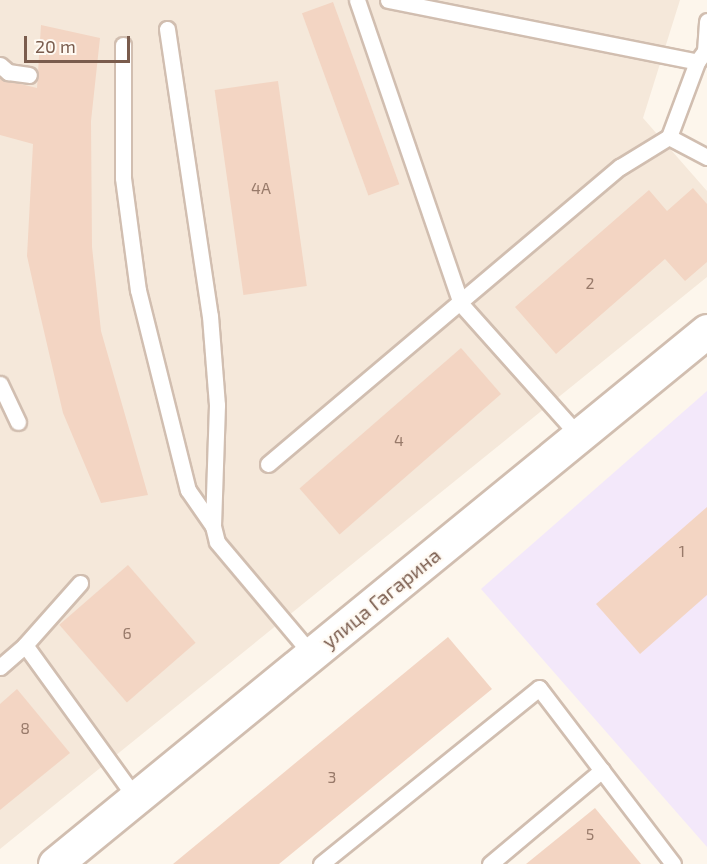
<!DOCTYPE html>
<meta charset="utf-8">
<style>
body{margin:0}
#map{position:relative;width:707px;height:864px;overflow:hidden;background:#fdf6ec;font-family:"Exo 2",sans-serif}
div>[style]{position:absolute}
.residential>*{inset:0;background:#f5e8da}
.education>*{inset:0;background:#f3e8fa}
.building>*{inset:0;background:#f3d5c3;transform-origin:0 0}
.roads{filter:drop-shadow(2px 0 #d1beb0) drop-shadow(-2px 0 #d1beb0) drop-shadow(0 2px #d1beb0) drop-shadow(0 -2px #d1beb0)}
.lane>*{height:15px;margin:-7.5px;padding:0 7.5px;transform-origin:7.5px;border-radius:7.5px;background:#fff}
.secondary>*{height:33px;margin:-16.5px;padding:0 16.5px;transform-origin:16.5px;border-radius:16.5px;background:#fff}
span{translate:-50% -50%;white-space:nowrap;text-align:center;line-height:1.15;-webkit-text-stroke:4.5px #fffaf3;paint-order:stroke}
.number-label{font-size:16px;color:#987a6a}
.number-label span{-webkit-text-stroke-width:0}
.street-label{font-size:20px;color:#7a5c4d}
.scale{position:absolute;left:24px;top:36px;width:106px;height:27px;box-sizing:border-box;border:3px solid #7a5c4d;border-top:0;padding-left:8px;font-size:18px;line-height:21px;white-space:nowrap;color:#7a5c4d;-webkit-text-stroke:4px #fffaf3;paint-order:stroke}
</style>
<div id="map">
<div class="residential">
<i style="clip-path:polygon(0 0,680px 0,643px 118px,707px 191px,707px 277px,0 849px)"></i>
</div>
<div class="education">
<i style="clip-path:polygon(707px 391px,707px 847px,481px 589px)"></i>
</div>
<div class="building">
<i style="left:333px;top:2px;width:194px;height:33px;rotate:70deg"></i>
<i style="clip-path:polygon(41px 25px,100px 38px,91px 121px,92px 247px,101px 331px,148px 495px,101px 503px,63px 413px,39px 310px,27px 256px,33px 144px,0 135px,0 79px,37px 88px)"></i>
<i style="left:278px;top:81px;width:207px;height:64px;rotate:82deg"></i>
<i style="clip-path:polygon(693px 188px,707px 204px,707px 262px,685px 281px,665px 259px,556px 354px,515px 307px,649px 190px,667px 211px)"></i>
<i style="left:461px;top:348px;width:61px;height:214px;rotate:49deg"></i>
<i style="clip-path:polygon(707px 507px,707px 595px,640px 654px,596px 604px)"></i>
<i style="left:128px;top:565px;width:103px;height:91px;rotate:49deg"></i>
<i style="clip-path:polygon(448px 637px,492px 689px,279px 864px,173px 864px)"></i>
<i style="clip-path:polygon(17px 689px,70px 753px,0 810px,0 704px)"></i>
<i style="clip-path:polygon(595px 808px,641px 864px,526px 864px)"></i>
</div>
<div class="roads">
<div class="lane">
<i style="left:357px;top:0;width:321px;rotate:71.1deg"></i>
<i style="left:461px;top:304px;width:177px;rotate:48.2deg"></i>
<i style="left:388px;top:0;width:315px;rotate:11.3deg"></i>
<i style="left:697px;top:62px;width:14px;rotate:-54deg"></i>
<i style="left:705px;top:51px;width:30px;rotate:-86deg"></i>
<i style="left:167px;top:29px;width:290px;rotate:81.5deg"></i>
<i style="left:210px;top:316px;width:89px;rotate:85.5deg"></i>
<i style="left:217px;top:405px;width:121px;rotate:91.9deg"></i>
<i style="left:213px;top:526px;width:16px;rotate:76deg"></i>
<i style="left:217px;top:542px;width:148px;rotate:49.9deg"></i>
<i style="left:123px;top:45px;width:133px;rotate:90deg"></i>
<i style="left:123px;top:178px;width:113px;rotate:82.4deg"></i>
<i style="left:138px;top:290px;width:206px;rotate:76deg"></i>
<i style="left:188px;top:490px;width:44px;rotate:55.2deg"></i>
<i style="left:697px;top:62px;width:80px;rotate:110.5deg"></i>
<i style="left:669px;top:137px;width:43px;rotate:27.8deg"></i>
<i style="left:0;top:65px;width:11px;rotate:41deg"></i>
<i style="left:8px;top:72px;width:21px;rotate:8deg"></i>
<i style="left:0;top:384px;width:42px;rotate:64.7deg"></i>
<i style="left:268px;top:464px;width:461px;rotate:-40.2deg"></i>
<i style="left:620px;top:167px;width:57px;rotate:-31.5deg"></i>
<i style="left:25px;top:645px;width:83px;rotate:-48.4deg"></i>
<i style="left:0;top:667px;width:33px;rotate:-41deg"></i>
<i style="left:25px;top:645px;width:188px;rotate:54.1deg"></i>
<i style="left:321px;top:864px;width:280px;rotate:-38.9deg"></i>
<i style="left:539px;top:688px;width:221px;rotate:52.7deg"></i>
<i style="left:490px;top:864px;width:146px;rotate:-40deg"></i>
</div>
<div class="secondary">
<i style="left:55px;top:864px;width:842px;rotate:-39.27deg"></i>
</div>
</div>
<div class="number-label">
<span style="left:261px;top:188px">4А</span>
<span style="left:590px;top:283px">2</span>
<span style="left:399px;top:440px">4</span>
<span style="left:682px;top:551px">1</span>
<span style="left:127px;top:633px">6</span>
<span style="left:25px;top:728px">8</span>
<span style="left:332px;top:777px">3</span>
<span style="left:590px;top:834px">5</span>
</div>
<div class="street-label">
<span style="left:381px;top:598px;rotate:-39deg">улица Гагарина</span>
</div>
<div class="scale">20 m</div>
</div>
